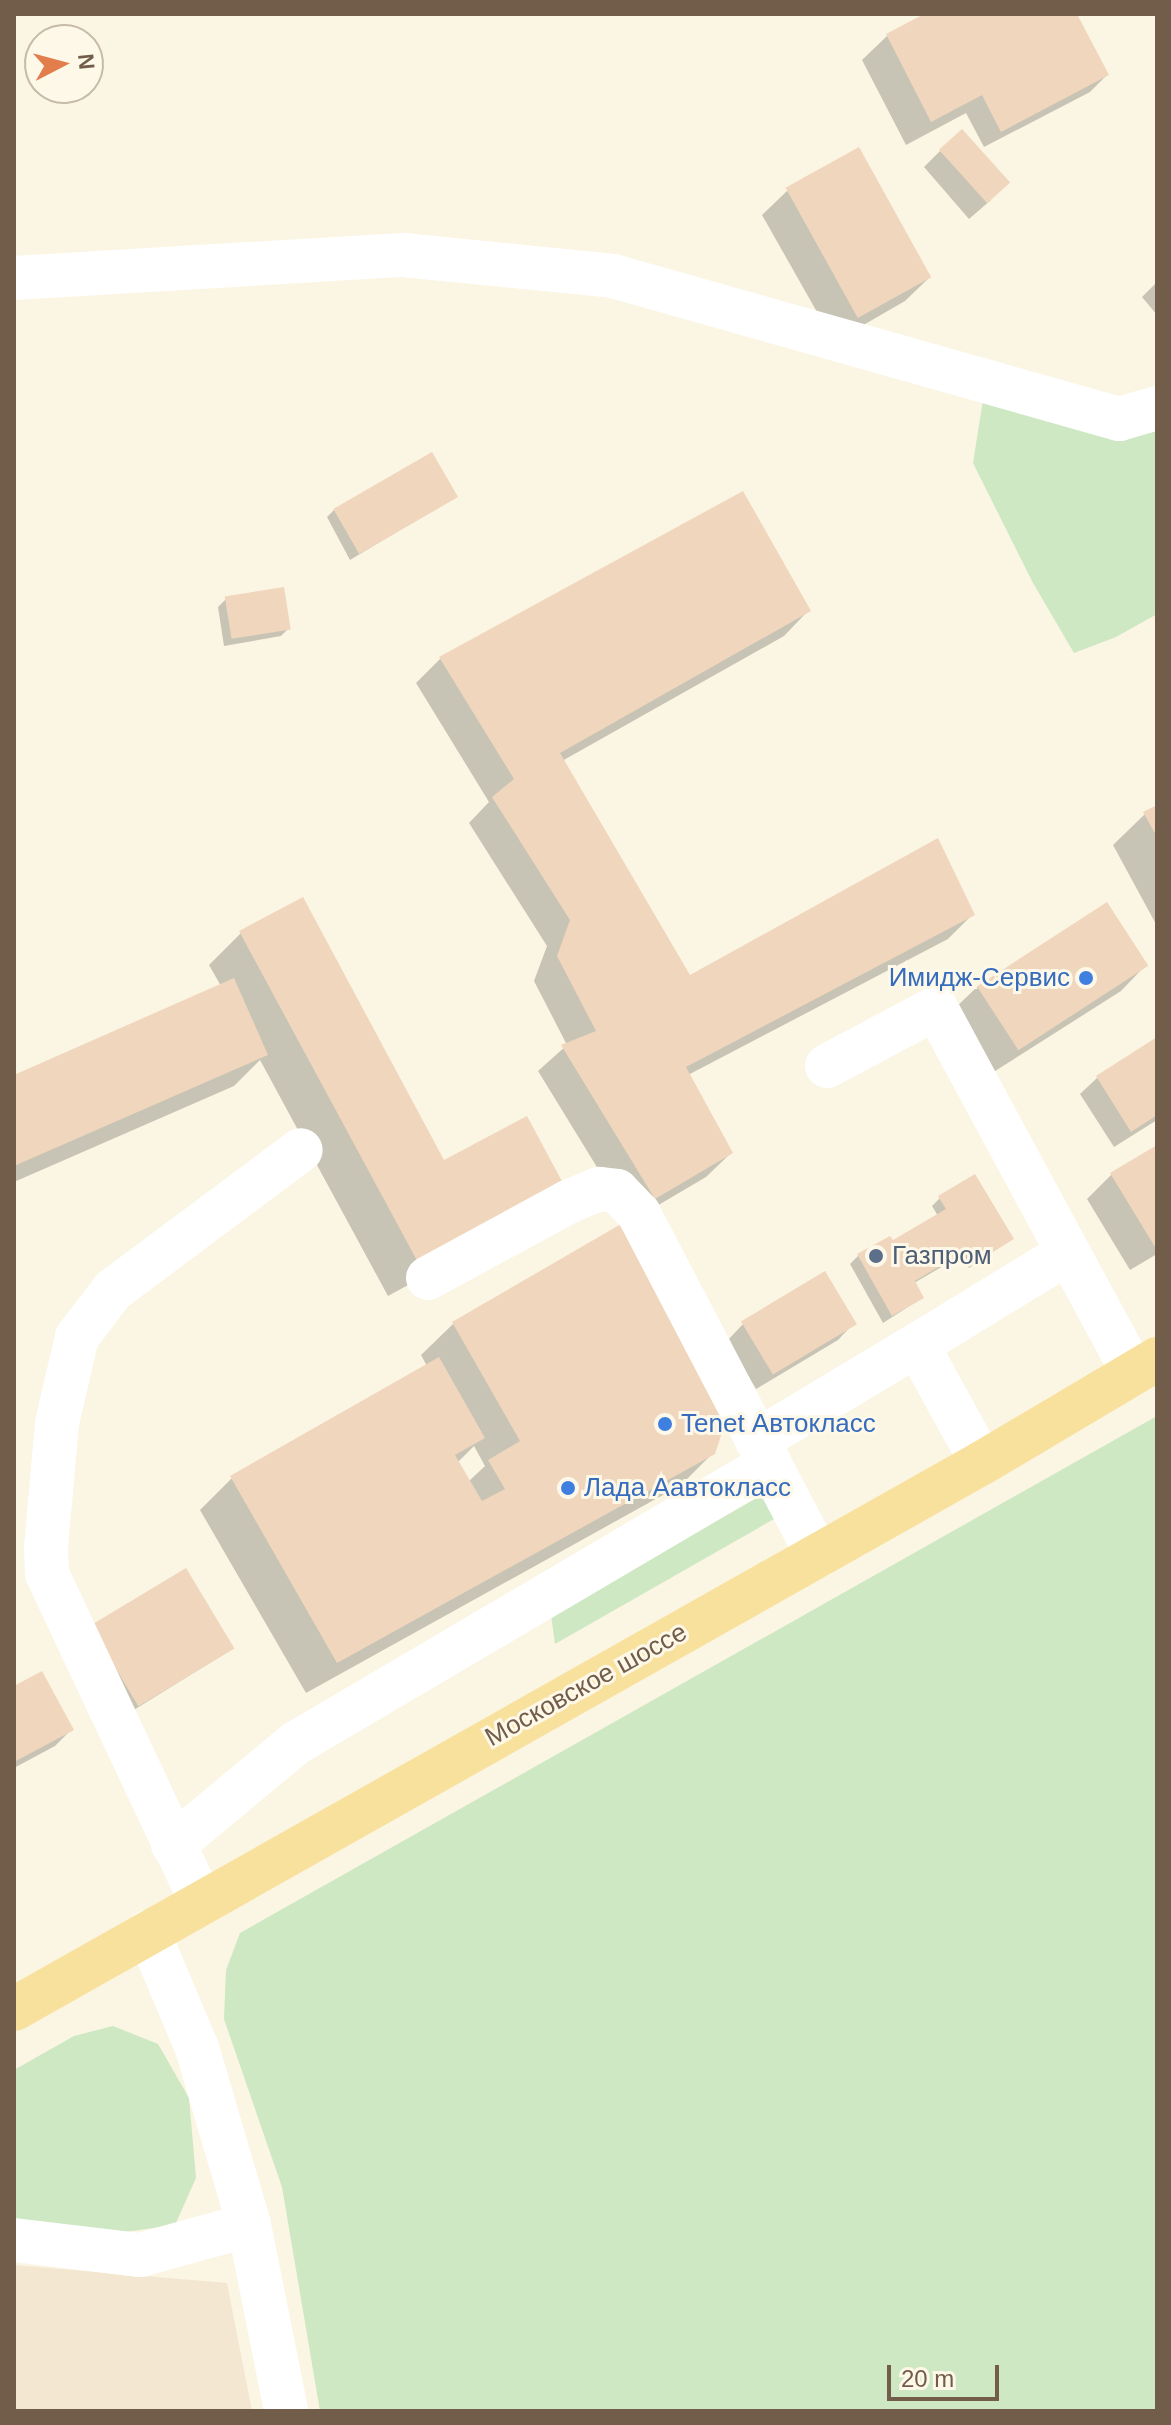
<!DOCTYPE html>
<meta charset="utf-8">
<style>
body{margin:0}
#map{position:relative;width:1171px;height:2425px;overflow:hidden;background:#fbf5e3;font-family:Helvetica,sans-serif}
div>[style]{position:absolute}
.residential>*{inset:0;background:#f3e7d2}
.green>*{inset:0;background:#cde8c2}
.shadow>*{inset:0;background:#0003}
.building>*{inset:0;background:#f0d6bc;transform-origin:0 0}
.minor>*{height:44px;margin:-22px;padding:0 22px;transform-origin:22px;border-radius:22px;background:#fff}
.major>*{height:44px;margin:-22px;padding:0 22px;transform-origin:22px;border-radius:22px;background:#f8e09d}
.dots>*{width:22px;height:22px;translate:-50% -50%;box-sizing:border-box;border:4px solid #fef8e9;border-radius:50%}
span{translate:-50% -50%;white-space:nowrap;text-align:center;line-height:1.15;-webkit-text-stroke:6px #fef8e9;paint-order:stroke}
.shop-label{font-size:26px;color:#366cbe}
.right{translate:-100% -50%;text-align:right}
.left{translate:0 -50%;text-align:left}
.service-label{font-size:26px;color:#4e5e75}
.street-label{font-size:26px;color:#725d4a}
.frame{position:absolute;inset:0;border:16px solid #725d4a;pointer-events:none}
.north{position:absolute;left:24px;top:24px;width:80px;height:80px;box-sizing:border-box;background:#fef8e9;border:2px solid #c6baa9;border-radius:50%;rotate:84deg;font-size:22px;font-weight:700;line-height:32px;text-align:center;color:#725d4a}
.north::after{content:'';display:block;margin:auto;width:28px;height:36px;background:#e17e4c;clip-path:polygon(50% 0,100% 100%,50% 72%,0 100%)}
.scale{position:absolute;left:887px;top:2365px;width:112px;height:36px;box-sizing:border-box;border:4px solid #725d4a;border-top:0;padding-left:10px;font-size:24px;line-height:28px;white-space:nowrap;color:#725d4a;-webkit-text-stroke:6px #fef8e9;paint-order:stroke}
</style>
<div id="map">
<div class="residential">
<i style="clip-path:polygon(14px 2265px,227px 2283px,252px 2411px,14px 2411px)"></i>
</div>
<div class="green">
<i style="clip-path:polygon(983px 400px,1157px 428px,1157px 614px,1116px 637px,1074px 653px,1033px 583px,973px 463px)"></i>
<i style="clip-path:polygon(1157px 1416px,1157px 2411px,320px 2411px,282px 2187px,224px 2019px,226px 1970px,240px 1933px)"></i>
<i style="clip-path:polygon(768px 1497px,774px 1519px,555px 1644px,551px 1615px,755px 1499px)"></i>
<i style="clip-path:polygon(113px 2026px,158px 2044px,189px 2098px,196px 2178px,175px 2225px,103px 2235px,14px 2220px,14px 2070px,74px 2036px)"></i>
</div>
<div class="shadow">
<i style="clip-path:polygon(928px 14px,1075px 14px,1107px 75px,1090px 92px,984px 147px,966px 113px,906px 145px,862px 60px,887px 36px)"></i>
<i style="clip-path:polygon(940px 151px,991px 200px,969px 219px,924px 167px)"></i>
<i style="clip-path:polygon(787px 191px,930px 277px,905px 301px,834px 342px,762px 215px)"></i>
<i style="clip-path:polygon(1157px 282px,1157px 315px,1142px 297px)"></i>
<i style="clip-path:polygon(455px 497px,350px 560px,327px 517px,335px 509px)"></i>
<i style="clip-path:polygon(226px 599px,289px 628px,281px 636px,224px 646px,218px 607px)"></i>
<i style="clip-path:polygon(evenodd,808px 611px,784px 636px,562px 761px,690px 978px,973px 914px,948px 939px,688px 1075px,731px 1153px,706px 1177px,628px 1223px,713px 1453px,681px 1485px,306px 1693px,200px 1510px,232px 1478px,427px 1366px,421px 1355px,453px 1324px,630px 1221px,538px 1071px,567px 1045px,534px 981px,547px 946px,469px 823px,489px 802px,416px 683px,440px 659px,808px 611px,474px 1446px,485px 1466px,468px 1482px,457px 1463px,474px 1446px)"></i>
<i style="clip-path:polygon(1157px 807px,1157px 926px,1113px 845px,1145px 814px)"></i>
<i style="clip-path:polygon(1107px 905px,1145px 966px,1121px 991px,992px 1073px,952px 1011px,977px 987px)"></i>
<i style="clip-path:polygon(241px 933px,444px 1163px,531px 1218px,388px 1296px,260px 1060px,234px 1086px,14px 1182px,14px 1077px,221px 986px,209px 965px)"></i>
<i style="clip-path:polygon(1157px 1039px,1157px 1120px,1114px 1147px,1080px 1094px,1097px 1078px)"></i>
<i style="clip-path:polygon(1157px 1147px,1157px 1254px,1130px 1270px,1087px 1199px,1111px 1175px)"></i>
<i style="clip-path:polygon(940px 1198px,1012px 1239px,969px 1268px,962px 1255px,914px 1283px,922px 1298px,883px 1323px,850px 1264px,858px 1256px,892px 1243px,938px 1216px,932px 1206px)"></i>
<i style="clip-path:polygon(854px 1323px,838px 1340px,756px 1389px,727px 1341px,743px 1324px)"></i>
<i style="clip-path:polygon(91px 1627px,232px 1649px,129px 1713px)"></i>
<i style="clip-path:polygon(14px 1688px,72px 1729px,55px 1746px,14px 1768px)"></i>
</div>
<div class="building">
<i style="clip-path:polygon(924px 14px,1077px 14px,1109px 75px,1001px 132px,982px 95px,931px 122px,886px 34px)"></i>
<i style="left:962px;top:129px;width:72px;height:31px;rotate:48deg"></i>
<i style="left:859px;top:147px;width:149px;height:84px;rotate:61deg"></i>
<i style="left:432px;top:452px;width:52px;height:114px;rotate:60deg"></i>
<i style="clip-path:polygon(743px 491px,811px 611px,560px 753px,690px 975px,938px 838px,975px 915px,686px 1067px,733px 1153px,655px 1199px,561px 1045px,596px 1031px,557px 956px,570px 920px,492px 797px,514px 779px,439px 657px)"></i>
<i style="left:284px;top:587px;width:43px;height:60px;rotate:81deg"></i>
<i style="clip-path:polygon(1157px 805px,1157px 837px,1143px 812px)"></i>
<i style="clip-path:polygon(303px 897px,444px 1160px,527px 1116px,565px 1187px,420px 1266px,239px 931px)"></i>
<i style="left:1107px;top:902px;width:76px;height:155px;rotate:57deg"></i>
<i style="clip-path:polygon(234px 978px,268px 1055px,14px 1166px,14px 1075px)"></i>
<i style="clip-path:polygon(1157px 1037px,1157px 1115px,1131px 1132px,1096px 1076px)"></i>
<i style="clip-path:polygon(1157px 1145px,1157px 1246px,1155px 1247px,1110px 1173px)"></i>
<i style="clip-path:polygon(975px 1174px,1014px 1239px,978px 1261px,970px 1248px,915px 1281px,924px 1298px,892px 1316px,857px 1254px,890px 1236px,893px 1240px,946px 1209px,938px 1196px)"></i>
<i style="clip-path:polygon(628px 1220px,728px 1414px,715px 1454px,337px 1663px,230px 1476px,439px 1357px,485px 1438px,455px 1455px,482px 1501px,505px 1489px,488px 1460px,520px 1441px,452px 1322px)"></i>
<i style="left:825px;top:1271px;width:62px;height:98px;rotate:59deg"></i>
<i style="left:186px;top:1568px;width:94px;height:112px;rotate:59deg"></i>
<i style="clip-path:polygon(42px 1671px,74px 1730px,14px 1762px,14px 1686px)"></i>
</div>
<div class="minor">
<i style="left:14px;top:278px;width:390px;rotate:-3.4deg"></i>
<i style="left:403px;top:255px;width:211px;rotate:5.7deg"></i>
<i style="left:613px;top:276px;width:526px;rotate:15.78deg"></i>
<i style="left:1119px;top:419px;width:40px;rotate:-16deg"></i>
<i style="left:827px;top:1066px;width:123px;rotate:-28deg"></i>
<i style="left:936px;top:1008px;width:415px;rotate:61.6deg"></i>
<i style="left:428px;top:1278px;width:159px;rotate:-28.5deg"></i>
<i style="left:568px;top:1202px;width:34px;rotate:-23deg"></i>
<i style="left:599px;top:1189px;width:18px;rotate:6deg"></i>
<i style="left:617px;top:1191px;width:32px;rotate:46deg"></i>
<i style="left:639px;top:1214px;width:386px;rotate:62.4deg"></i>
<i style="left:757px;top:1441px;width:187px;rotate:-31deg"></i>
<i style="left:982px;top:1463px;width:135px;rotate:-118.8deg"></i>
<i style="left:917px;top:1345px;width:177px;rotate:-31.4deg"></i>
<i style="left:173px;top:1845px;width:160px;rotate:-39.7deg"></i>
<i style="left:296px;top:1743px;width:550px;rotate:-30.48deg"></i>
<i style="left:201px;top:1901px;width:361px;rotate:-115.2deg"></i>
<i style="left:47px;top:1574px;width:27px;rotate:-92deg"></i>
<i style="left:46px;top:1547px;width:124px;rotate:-84.9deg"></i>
<i style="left:57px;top:1423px;width:88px;rotate:-76.9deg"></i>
<i style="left:77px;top:1337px;width:59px;rotate:-52.5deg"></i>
<i style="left:113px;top:1290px;width:234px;rotate:-36.7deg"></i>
<i style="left:148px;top:1932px;width:126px;rotate:67.1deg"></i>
<i style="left:197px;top:2048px;width:184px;rotate:73.6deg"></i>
<i style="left:249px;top:2225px;width:190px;rotate:78.7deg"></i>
<i style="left:14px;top:2240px;width:127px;rotate:6.8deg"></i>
<i style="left:140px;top:2255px;width:113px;rotate:-15.4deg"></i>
</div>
<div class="major">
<i style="left:14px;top:2009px;width:1111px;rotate:-29.43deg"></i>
<i style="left:982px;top:1463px;width:204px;rotate:-30.7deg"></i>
</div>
<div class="dots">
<i style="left:1086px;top:978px;background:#3f7fe0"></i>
<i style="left:876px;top:1256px;background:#5c6f8a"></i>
<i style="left:665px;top:1424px;background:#3f7fe0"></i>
<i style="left:568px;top:1488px;background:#3f7fe0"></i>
</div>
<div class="shop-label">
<span class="right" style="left:1070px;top:978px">Имидж-Сервис</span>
<span class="left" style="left:681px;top:1424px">Tenet Автокласс</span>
<span class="left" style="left:584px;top:1488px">Лада Аавтокласс</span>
</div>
<div class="service-label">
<span class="left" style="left:892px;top:1256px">Газпром</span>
</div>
<div class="street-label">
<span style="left:586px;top:1685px;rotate:-29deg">Московское шоссе</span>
</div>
<div class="frame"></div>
<div class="north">N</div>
<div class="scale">20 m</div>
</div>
